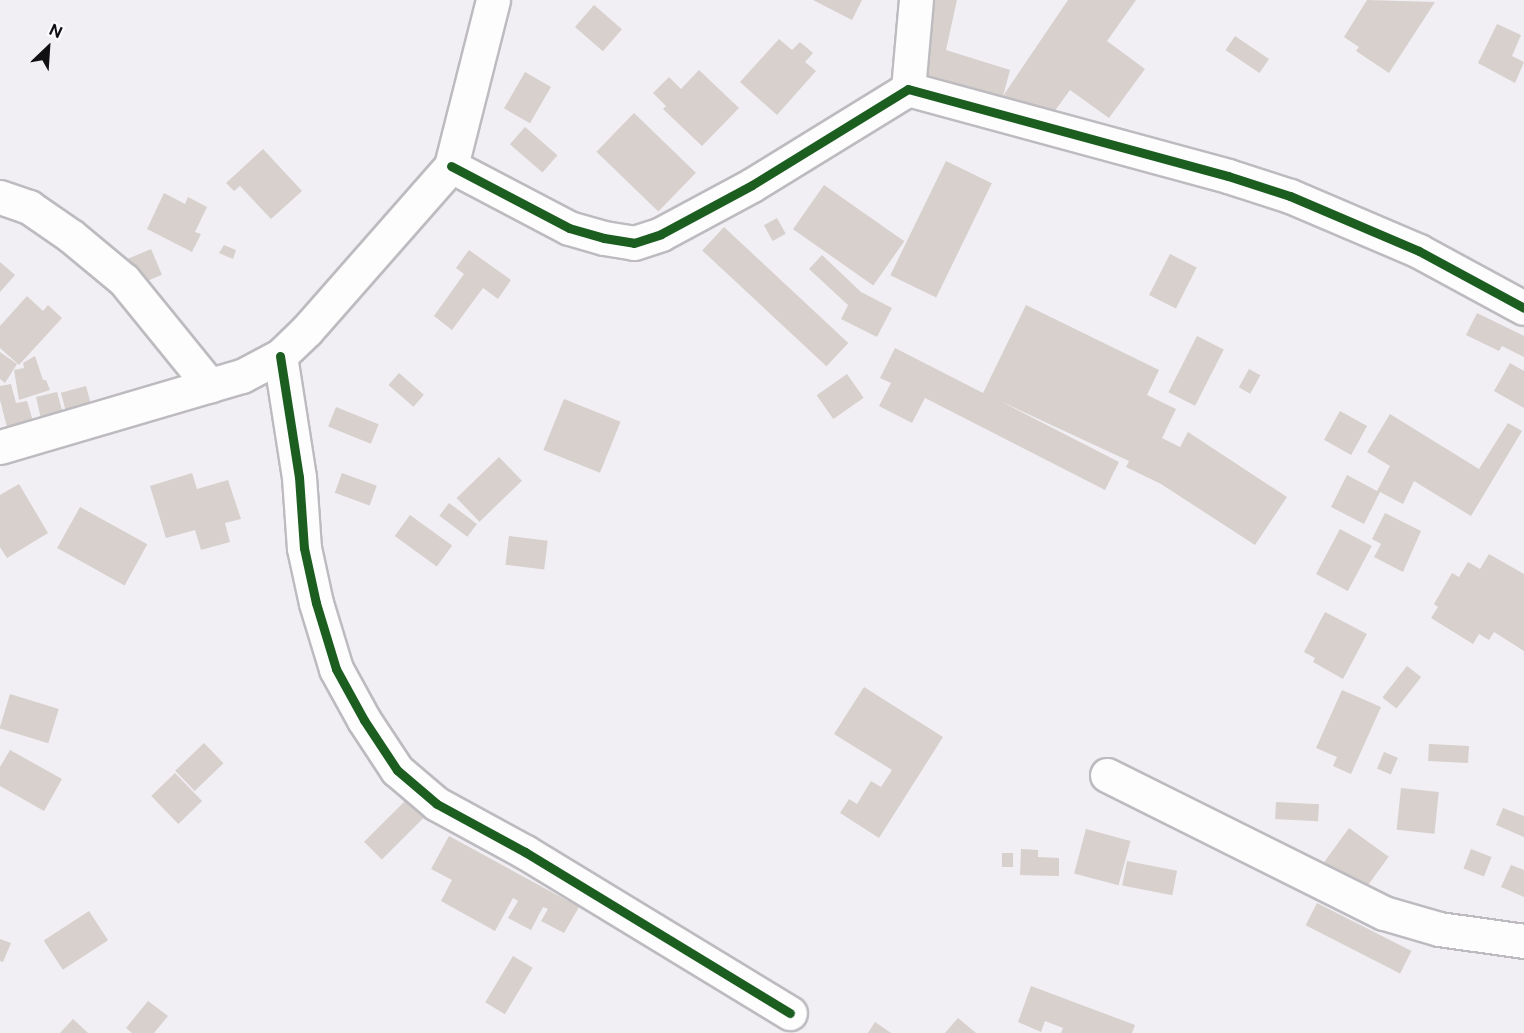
<!DOCTYPE html>
<style>
body{margin:0}
#map{position:relative;width:1524px;height:1033px;overflow:hidden;background:#f1eff4;font-family:"Public Sans",sans-serif}
div>[style]{position:absolute}
.building>*{inset:0;background:#d7d0cc;transform-origin:0 0}
.roads{filter:drop-shadow(2px 0 #bdbbbf) drop-shadow(-2px 0 #bdbbbf) drop-shadow(0 2px #bdbbbf) drop-shadow(0 -2px #bdbbbf)}
.street>*{height:33px;margin:-16.5px;padding:0 16.5px;transform-origin:16.5px;border-radius:16.5px;background:#fdfdfd}
.cycleway>*{height:9px;margin:-4.5px;padding:0 4.5px;transform-origin:4.5px;border-radius:4.5px;background:#1b5e20}
span{translate:-50% -50%;white-space:nowrap;text-align:center;line-height:1.15;-webkit-text-stroke:5px #fcfbff;paint-order:stroke}
.north{position:absolute;left:18px;top:18px;width:60px;height:60px;-webkit-text-stroke:4px #fcfbff;paint-order:stroke;rotate:25deg;font-size:16px;font-weight:700;line-height:24px;text-align:center;color:#111013}
.north::after{content:'';display:block;margin:auto;width:21px;height:27px;background:#111013;clip-path:polygon(50% 0,100% 100%,50% 72%,0 100%)}
</style>
<div id="map">
<div class="building">
<i style="clip-path:polygon(813px 0,862px 0,852px 20px)"></i>
<i style="clip-path:polygon(919px 0,957px 0,946px 50px,1010px 70px,1003px 96px,1068px 0,1136px 0,1107px 41px,1145px 69px,1109px 118px,1070px 90px,1054px 112px,916px 72px)"></i>
<i style="clip-path:polygon(1367px 0,1435px 2px,1389px 73px,1356px 51px,1359px 47px,1344px 37px)"></i>
<i style="left:594px;top:5px;width:37px;height:29px;rotate:41deg"></i>
<i style="clip-path:polygon(1497px 24px,1521px 35px,1512px 56px,1524px 62px,1515px 83px,1478px 63px)"></i>
<i style="left:1235px;top:36px;width:41px;height:17px;rotate:34deg"></i>
<i style="clip-path:polygon(779px 39px,792px 50px,800px 42px,813px 53px,805px 62px,816px 71px,777px 115px,740px 82px)"></i>
<i style="clip-path:polygon(699px 70px,739px 108px,702px 146px,663px 109px,666px 106px,653px 93px,669px 77px,681px 89px)"></i>
<i style="left:525px;top:72px;width:30px;height:42px;rotate:30deg"></i>
<i style="left:634px;top:113px;width:86px;height:54px;rotate:44deg"></i>
<i style="left:525px;top:127px;width:43px;height:23px;rotate:41deg"></i>
<i style="clip-path:polygon(263px 149px,302px 191px,271px 219px,240px 186px,234px 191px,226px 183px)"></i>
<i style="left:946px;top:161px;width:51px;height:127px;rotate:26deg"></i>
<i style="left:824px;top:185px;width:98px;height:54px;rotate:35deg"></i>
<i style="clip-path:polygon(164px 193px,185px 204px,188px 197px,207px 207px,195px 232px,201px 234px,192px 252px,147px 229px)"></i>
<i style="left:777px;top:218px;width:18px;height:15px;rotate:61deg"></i>
<i style="left:724px;top:227px;width:170px;height:32px;rotate:43deg"></i>
<i style="clip-path:polygon(224px 245px,236px 250px,233px 259px,219px 253px)"></i>
<i style="left:151px;top:249px;width:28px;height:25px;rotate:67deg"></i>
<i style="clip-path:polygon(469px 250px,511px 280px,498px 299px,483px 288px,452px 330px,434px 316px,464px 274px,456px 268px)"></i>
<i style="left:1170px;top:254px;width:30px;height:46px;rotate:27deg"></i>
<i style="clip-path:polygon(822px 255px,861px 292px,892px 308px,877px 337px,841px 319px,848px 305px,809px 269px)"></i>
<i style="clip-path:polygon(0 262px,15px 275px,0 292px)"></i>
<i style="clip-path:polygon(27px 296px,43px 311px,48px 305px,62px 318px,19px 365px,0 348px,0 326px)"></i>
<i style="clip-path:polygon(1026px 305px,1159px 370px,1147px 395px,1176px 409px,1162px 438px,1180px 447px,1188px 432px,1287px 497px,1255px 545px,1161px 484px,1126px 467px,1129px 461px,1000px 401px,1119px 462px,1105px 490px,925px 398px,912px 423px,879px 406px,891px 383px,880px 378px,895px 348px,983px 393px)"></i>
<i style="clip-path:polygon(1477px 313px,1524px 336px,1524px 357px,1502px 346px,1499px 351px,1466px 335px)"></i>
<i style="left:1197px;top:336px;width:30px;height:63px;rotate:27deg"></i>
<i style="clip-path:polygon(0 352px,17px 364px,5px 383px,0 379px)"></i>
<i style="clip-path:polygon(35px 356px,43px 380px,46px 380px,50px 390px,19px 400px,14px 370px,24px 368px,23px 363px)"></i>
<i style="clip-path:polygon(1510px 363px,1524px 371px,1524px 408px,1494px 391px)"></i>
<i style="left:1249px;top:369px;width:13px;height:21px;rotate:29deg"></i>
<i style="left:399px;top:373px;width:33px;height:16px;rotate:41deg"></i>
<i style="left:847px;top:374px;width:29px;height:37px;rotate:55deg"></i>
<i style="clip-path:polygon(11px 384px,16px 403px,27px 401px,33px 421px,41px 419px,36px 397px,57px 392px,65px 421px,9px 435px,0 400px,0 386px)"></i>
<i style="left:86px;top:386px;width:27px;height:26px;rotate:75deg"></i>
<i style="left:564px;top:399px;width:61px;height:55px;rotate:22deg"></i>
<i style="left:336px;top:407px;width:46px;height:21px;rotate:22deg"></i>
<i style="left:1340px;top:411px;width:31px;height:33px;rotate:29deg"></i>
<i style="clip-path:polygon(1390px 414px,1479px 469px,1508px 423px,1522px 431px,1471px 516px,1414px 481px,1403px 504px,1380px 492px,1364px 524px,1331px 507px,1347px 475px,1377px 491px,1390px 466px,1367px 452px)"></i>
<i style="left:499px;top:457px;width:33px;height:59px;rotate:46deg"></i>
<i style="clip-path:polygon(192px 473px,197px 489px,228px 480px,241px 519px,225px 523px,230px 542px,201px 550px,195px 530px,166px 538px,150px 486px)"></i>
<i style="left:342px;top:473px;width:37px;height:21px;rotate:20deg"></i>
<i style="clip-path:polygon(19px 484px,48px 533px,7px 558px,0 547px,0 495px)"></i>
<i style="left:449px;top:503px;width:35px;height:16px;rotate:37deg"></i>
<i style="left:80px;top:507px;width:77px;height:47px;rotate:29deg"></i>
<i style="clip-path:polygon(1385px 513px,1421px 531px,1403px 572px,1374px 557px,1381px 544px,1372px 539px)"></i>
<i style="left:410px;top:515px;width:52px;height:26px;rotate:36deg"></i>
<i style="left:1340px;top:529px;width:36px;height:51px;rotate:28deg"></i>
<i style="left:509px;top:536px;width:39px;height:29px;rotate:7deg"></i>
<i style="clip-path:polygon(1489px 554px,1524px 574px,1524px 651px,1494px 632px,1489px 640px,1479px 634px,1473px 644px,1431px 618px,1438px 607px,1434px 604px,1452px 573px,1459px 577px,1468px 562px,1480px 569px)"></i>
<i style="clip-path:polygon(1325px 612px,1367px 634px,1343px 679px,1313px 662px,1315px 658px,1304px 652px)"></i>
<i style="left:1407px;top:666px;width:18px;height:40px;rotate:38deg"></i>
<i style="clip-path:polygon(864px 687px,943px 737px,879px 838px,840px 813px,849px 799px,857px 804px,871px 781px,881px 787px,892px 770px,834px 734px)"></i>
<i style="clip-path:polygon(1342px 690px,1381px 707px,1351px 774px,1333px 766px,1337px 757px,1316px 748px)"></i>
<i style="left:10px;top:694px;width:51px;height:36px;rotate:17deg"></i>
<i style="left:204px;top:743px;width:28px;height:40px;rotate:46deg"></i>
<i style="left:1429px;top:744px;width:40px;height:17px;rotate:3deg"></i>
<i style="clip-path:polygon(10px 750px,62px 779px,44px 811px,0 786px,0 767px)"></i>
<i style="left:1384px;top:752px;width:15px;height:18px;rotate:23deg"></i>
<i style="left:175px;top:773px;width:39px;height:33px;rotate:46deg"></i>
<i style="left:1401px;top:788px;width:38px;height:42px;rotate:6deg"></i>
<i style="left:408px;top:798px;width:25px;height:62px;rotate:45deg"></i>
<i style="left:1276px;top:802px;width:43px;height:17px;rotate:3deg"></i>
<i style="clip-path:polygon(1503px 808px,1524px 816px,1524px 837px,1496px 825px)"></i>
<i style="left:1349px;top:828px;width:49px;height:52px;rotate:36deg"></i>
<i style="left:1086px;top:829px;width:46px;height:46px;rotate:15deg"></i>
<i style="clip-path:polygon(449px 836px,579px 907px,564px 933px,541px 921px,548px 909px,543px 907px,531px 930px,508px 918px,518px 901px,513px 898px,495px 931px,441px 901px,452px 880px,431px 869px)"></i>
<i style="clip-path:polygon(1021px 849px,1038px 850px,1038px 857px,1059px 858px,1059px 876px,1020px 875px)"></i>
<i style="left:1471px;top:849px;width:22px;height:21px;rotate:21deg"></i>
<i style="left:1002px;top:853px;width:11px;height:14px"></i>
<i style="left:1127px;top:861px;width:51px;height:25px;rotate:11deg"></i>
<i style="clip-path:polygon(1511px 865px,1524px 870px,1524px 897px,1501px 887px)"></i>
<i style="left:1317px;top:903px;width:106px;height:25px;rotate:27deg"></i>
<i style="left:89px;top:911px;width:35px;height:54px;rotate:57deg"></i>
<i style="clip-path:polygon(0 939px,11px 943px,3px 962px,0 961px)"></i>
<i style="left:513px;top:956px;width:23px;height:54px;rotate:31deg"></i>
<i style="clip-path:polygon(1031px 986px,1135px 1025px,1132px 1033px,1061px 1033px,1063px 1028px,1045px 1021px,1041px 1032px,1018px 1022px)"></i>
<i style="clip-path:polygon(148px 1001px,168px 1016px,154px 1033px,132px 1033px,126px 1028px)"></i>
<i style="clip-path:polygon(958px 1018px,976px 1033px,945px 1033px)"></i>
<i style="clip-path:polygon(73px 1019px,88px 1033px,60px 1033px)"></i>
<i style="clip-path:polygon(875px 1022px,891px 1033px,868px 1033px)"></i>
</div>
<div class="roads">
<div class="street">
<i style="left:908px;top:89px;width:89px;rotate:-84.9deg"></i>
<i style="left:451px;top:166px;width:133px;rotate:27.7deg"></i>
<i style="left:569px;top:228px;width:36px;rotate:16deg"></i>
<i style="left:604px;top:238px;width:30px;rotate:9deg"></i>
<i style="left:634px;top:243px;width:28px;rotate:-18deg"></i>
<i style="left:661px;top:234px;width:103px;rotate:-28.3deg"></i>
<i style="left:752px;top:185px;width:183px;rotate:-31.6deg"></i>
<i style="left:908px;top:89px;width:332px;rotate:15.2deg"></i>
<i style="left:1228px;top:176px;width:65px;rotate:17.9deg"></i>
<i style="left:1290px;top:196px;width:140px;rotate:23.1deg"></i>
<i style="left:1419px;top:251px;width:119px;rotate:28.5deg"></i>
<i style="left:0;top:197px;width:31px;rotate:19deg"></i>
<i style="left:29px;top:207px;width:51px;rotate:34.6deg"></i>
<i style="left:71px;top:236px;width:69px;rotate:39.7deg"></i>
<i style="left:124px;top:280px;width:136px;rotate:50.9deg"></i>
<i style="left:280px;top:356px;width:122px;rotate:81.1deg"></i>
<i style="left:299px;top:477px;width:71px;rotate:86deg"></i>
<i style="left:304px;top:548px;width:56px;rotate:77.7deg"></i>
<i style="left:316px;top:603px;width:69px;rotate:73.1deg"></i>
<i style="left:336px;top:669px;width:58px;rotate:61.2deg"></i>
<i style="left:364px;top:720px;width:60px;rotate:56.6deg"></i>
<i style="left:397px;top:770px;width:52px;rotate:40.4deg"></i>
<i style="left:437px;top:804px;width:100px;rotate:28.6deg"></i>
<i style="left:525px;top:852px;width:310px;rotate:31.3deg"></i>
<i style="left:0;top:447px;width:252px;rotate:-16.4deg"></i>
<i style="left:242px;top:376px;width:43px;rotate:-27.8deg"></i>
<i style="left:280px;top:356px;width:37px;rotate:-44deg"></i>
<i style="left:307px;top:330px;width:218px;rotate:-48.7deg"></i>
<i style="left:451px;top:166px;width:171px;rotate:-75.8deg"></i>
<i style="left:1107px;top:775px;width:309px;rotate:26.5deg"></i>
<i style="left:1384px;top:913px;width:57px;rotate:16.2deg"></i>
<i style="left:1439px;top:929px;width:86px;rotate:8deg"></i>
</div>
</div>
<div class="cycleway">
<i style="left:451px;top:166px;width:133px;rotate:27.7deg"></i>
<i style="left:569px;top:228px;width:36px;rotate:16deg"></i>
<i style="left:604px;top:238px;width:30px;rotate:9deg"></i>
<i style="left:634px;top:243px;width:28px;rotate:-18deg"></i>
<i style="left:661px;top:234px;width:103px;rotate:-28.3deg"></i>
<i style="left:752px;top:185px;width:183px;rotate:-31.6deg"></i>
<i style="left:908px;top:89px;width:332px;rotate:15.2deg"></i>
<i style="left:1228px;top:176px;width:65px;rotate:17.9deg"></i>
<i style="left:1290px;top:196px;width:140px;rotate:23.1deg"></i>
<i style="left:1419px;top:251px;width:119px;rotate:28.5deg"></i>
<i style="left:280px;top:356px;width:122px;rotate:81.1deg"></i>
<i style="left:299px;top:477px;width:71px;rotate:86deg"></i>
<i style="left:304px;top:548px;width:56px;rotate:77.7deg"></i>
<i style="left:316px;top:603px;width:69px;rotate:73.1deg"></i>
<i style="left:336px;top:669px;width:58px;rotate:61.2deg"></i>
<i style="left:364px;top:720px;width:60px;rotate:56.6deg"></i>
<i style="left:397px;top:770px;width:52px;rotate:40.4deg"></i>
<i style="left:437px;top:804px;width:100px;rotate:28.6deg"></i>
<i style="left:525px;top:852px;width:310px;rotate:31.3deg"></i>
</div>
<div class="north">N</div>
</div>
